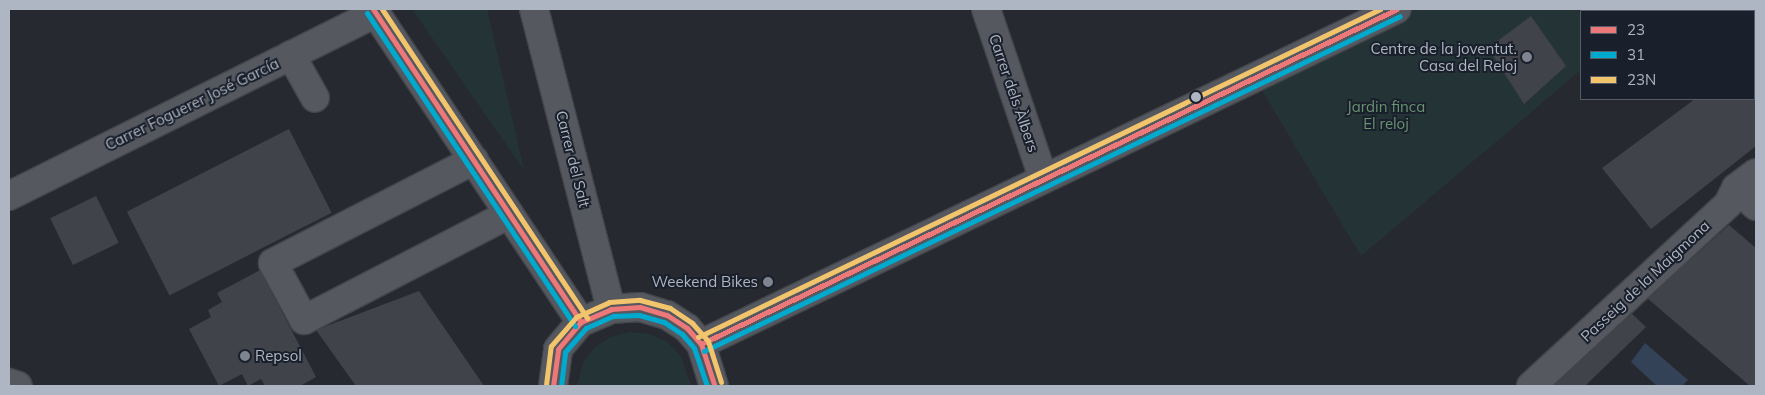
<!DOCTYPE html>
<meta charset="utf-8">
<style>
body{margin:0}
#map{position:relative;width:1765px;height:395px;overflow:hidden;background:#262a30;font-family:Mulish,sans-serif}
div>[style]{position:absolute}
.green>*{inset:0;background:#243436}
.water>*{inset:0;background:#344258}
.building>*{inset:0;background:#404349;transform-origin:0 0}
.roads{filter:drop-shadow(1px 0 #42454a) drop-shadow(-1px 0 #42454a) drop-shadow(0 1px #42454a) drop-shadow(0 -1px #42454a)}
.minor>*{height:28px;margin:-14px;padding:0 14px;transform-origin:14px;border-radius:14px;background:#55585f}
.bus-1>*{height:5px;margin:-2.5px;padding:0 2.5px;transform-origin:2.5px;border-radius:2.5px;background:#ed787a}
.bus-2>*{height:5px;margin:-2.5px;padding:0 2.5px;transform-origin:2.5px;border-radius:2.5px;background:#00a9ce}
.bus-3>*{height:5px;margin:-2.5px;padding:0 2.5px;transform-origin:2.5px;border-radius:2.5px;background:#f2c46c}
.dots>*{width:14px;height:14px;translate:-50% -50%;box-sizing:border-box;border:2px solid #1a202b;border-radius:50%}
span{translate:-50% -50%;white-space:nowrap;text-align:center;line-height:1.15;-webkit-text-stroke:4px #1a202b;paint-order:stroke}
.poi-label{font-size:15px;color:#aeb6c3}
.right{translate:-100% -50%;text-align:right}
.left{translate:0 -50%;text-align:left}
.street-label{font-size:15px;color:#aeb6c3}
.park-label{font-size:15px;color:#689272}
.frame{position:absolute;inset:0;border:10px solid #aeb6c3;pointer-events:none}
.legend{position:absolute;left:1580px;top:10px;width:175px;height:90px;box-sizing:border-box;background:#1a202b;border:1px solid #555c68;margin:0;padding:6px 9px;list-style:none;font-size:15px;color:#aeb6c3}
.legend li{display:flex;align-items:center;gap:10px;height:25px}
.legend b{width:25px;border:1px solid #555c68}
</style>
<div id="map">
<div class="green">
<i style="clip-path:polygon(412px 9px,487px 9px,524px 170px)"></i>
<i style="clip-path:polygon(1397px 9px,1578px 9px,1581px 14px,1581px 70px,1361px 256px,1254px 77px)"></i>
<i style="clip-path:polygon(630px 332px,649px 334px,667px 342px,681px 356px,691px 386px,577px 386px,583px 363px,595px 347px,611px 337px)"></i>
</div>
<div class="water">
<i style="clip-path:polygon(1645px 343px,1688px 380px,1682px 386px,1657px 386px,1631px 362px)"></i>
</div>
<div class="building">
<i style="clip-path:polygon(1707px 9px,1756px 9px,1756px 47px,1754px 49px,1754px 11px)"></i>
<i style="clip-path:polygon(1531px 16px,1566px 66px,1524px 104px,1488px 48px)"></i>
<i style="clip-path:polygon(1756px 53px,1756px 146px,1651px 229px,1602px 168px,1695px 99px,1754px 99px)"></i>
<i style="left:289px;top:129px;width:94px;height:182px;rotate:63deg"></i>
<i style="left:96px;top:196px;width:52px;height:51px;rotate:64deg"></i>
<i style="clip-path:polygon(1729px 225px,1756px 248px,1756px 386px,1750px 386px,1647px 298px)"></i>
<i style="clip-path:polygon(260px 270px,316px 377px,300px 386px,265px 386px,261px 379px,248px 386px,242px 374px,219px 386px,189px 329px,211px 317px,208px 310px,222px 302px,217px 293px)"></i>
<i style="clip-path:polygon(419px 291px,484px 386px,356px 386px,316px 330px)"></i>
<i style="clip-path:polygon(1629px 311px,1646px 327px,1585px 386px,1550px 386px)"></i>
</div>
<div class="roads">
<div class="minor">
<i style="left:373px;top:9px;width:376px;rotate:56.4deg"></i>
<i style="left:534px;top:9px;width:310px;rotate:75.6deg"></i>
<i style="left:986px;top:9px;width:177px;rotate:71.3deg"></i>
<i style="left:291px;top:55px;width:49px;rotate:60.8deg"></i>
<i style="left:474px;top:160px;width:226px;rotate:152.9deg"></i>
<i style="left:273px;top:263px;width:65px;rotate:61.5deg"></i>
<i style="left:304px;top:320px;width:231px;rotate:-27.3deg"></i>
<i style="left:1736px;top:188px;width:27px;rotate:42deg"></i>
<i style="left:9px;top:196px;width:410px;rotate:-26.5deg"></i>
<i style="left:701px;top:344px;width:772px;rotate:-25.7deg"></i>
<i style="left:9px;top:383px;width:9px;rotate:18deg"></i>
<i style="left:553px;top:386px;width:37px;rotate:-82deg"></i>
<i style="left:558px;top:349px;width:35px;rotate:-50deg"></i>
<i style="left:581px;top:322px;width:33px;rotate:-23deg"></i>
<i style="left:611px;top:309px;width:29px;rotate:-4deg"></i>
<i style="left:640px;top:307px;width:28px;rotate:17deg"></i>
<i style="left:667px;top:315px;width:24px;rotate:33deg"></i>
<i style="left:687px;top:328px;width:21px;rotate:49deg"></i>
<i style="left:701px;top:344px;width:44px;rotate:72.8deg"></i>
<i style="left:1531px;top:386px;width:268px;rotate:-42.7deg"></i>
<i style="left:1728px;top:204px;width:18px;rotate:-63deg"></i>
<i style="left:1736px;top:188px;width:25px;rotate:-37deg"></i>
</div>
</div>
<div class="bus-1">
<i style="left:373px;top:9px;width:376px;rotate:56.4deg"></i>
<i style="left:701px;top:344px;width:772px;rotate:-25.7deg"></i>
<i style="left:553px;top:386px;width:37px;rotate:-82deg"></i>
<i style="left:558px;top:349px;width:35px;rotate:-50deg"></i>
<i style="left:581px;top:322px;width:33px;rotate:-23deg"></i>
<i style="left:611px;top:309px;width:29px;rotate:-4deg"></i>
<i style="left:640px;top:307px;width:28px;rotate:17deg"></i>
<i style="left:667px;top:315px;width:24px;rotate:33deg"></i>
<i style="left:687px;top:328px;width:21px;rotate:49deg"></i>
<i style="left:701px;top:344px;width:42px;rotate:72deg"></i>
</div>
<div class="bus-2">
<i style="left:367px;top:13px;width:376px;rotate:56.4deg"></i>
<i style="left:704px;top:351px;width:772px;rotate:-25.7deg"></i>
<i style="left:561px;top:386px;width:34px;rotate:-83deg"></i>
<i style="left:565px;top:352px;width:32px;rotate:-49deg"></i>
<i style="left:586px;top:328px;width:30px;rotate:-24deg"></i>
<i style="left:613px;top:316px;width:26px;rotate:-2deg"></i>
<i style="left:639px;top:315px;width:26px;rotate:16deg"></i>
<i style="left:664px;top:322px;width:22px;rotate:34deg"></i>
<i style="left:682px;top:334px;width:18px;rotate:49deg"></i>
<i style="left:694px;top:348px;width:40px;rotate:71.1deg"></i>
</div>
<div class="bus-3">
<i style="left:382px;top:9px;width:371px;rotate:56.4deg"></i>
<i style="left:698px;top:337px;width:757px;rotate:-25.68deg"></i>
<i style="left:546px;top:385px;width:39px;rotate:-83deg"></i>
<i style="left:551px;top:346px;width:38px;rotate:-49deg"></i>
<i style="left:576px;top:317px;width:36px;rotate:-24deg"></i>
<i style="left:609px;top:302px;width:31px;rotate:-4deg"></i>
<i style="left:640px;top:300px;width:31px;rotate:15deg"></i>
<i style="left:670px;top:308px;width:27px;rotate:34deg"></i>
<i style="left:692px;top:323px;width:24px;rotate:48deg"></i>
<i style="left:708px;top:341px;width:43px;rotate:72.4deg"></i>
</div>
<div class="dots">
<i style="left:1527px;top:57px;background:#7e8590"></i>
<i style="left:1196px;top:97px;background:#aeb6c3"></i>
<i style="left:768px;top:282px;background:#7e8590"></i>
<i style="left:245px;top:356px;background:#7e8590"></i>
</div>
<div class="poi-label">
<span class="right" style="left:1517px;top:57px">Centre de la joventut.<br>Casa del Reloj</span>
<span class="right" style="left:758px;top:282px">Weekend Bikes</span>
<span class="left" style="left:255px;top:356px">Repsol</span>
</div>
<div class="street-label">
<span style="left:1014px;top:93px;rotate:71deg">Carrer dels Àlbers</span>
<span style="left:192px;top:104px;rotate:-26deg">Carrer Foguerer José García</span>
<span style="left:573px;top:159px;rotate:76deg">Carrer del Salt</span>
<span style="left:1645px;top:281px;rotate:-43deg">Passeig de la Maigmona</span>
</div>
<div class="park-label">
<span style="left:1386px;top:115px">Jardin finca<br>El reloj</span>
</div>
<div class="frame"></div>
<ul class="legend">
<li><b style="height:6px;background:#ed787a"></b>23</li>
<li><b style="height:6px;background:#00a9ce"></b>31</li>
<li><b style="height:6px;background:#f2c46c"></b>23N</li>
</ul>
</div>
